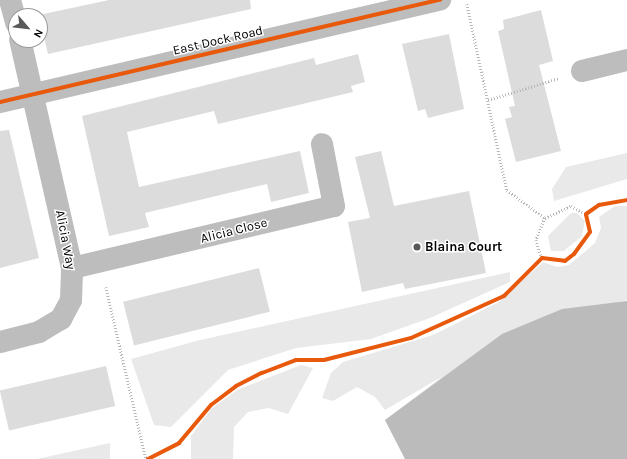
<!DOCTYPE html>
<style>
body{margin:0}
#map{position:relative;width:627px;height:459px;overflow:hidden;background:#fff;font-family:Karla,sans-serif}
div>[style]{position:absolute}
.green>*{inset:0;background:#e9e9e9}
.water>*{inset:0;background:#bbb}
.building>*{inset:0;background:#dcdcdc;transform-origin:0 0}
.path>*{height:2.5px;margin-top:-1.25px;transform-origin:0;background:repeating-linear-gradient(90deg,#b8b8b8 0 1px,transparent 0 3px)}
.street>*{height:22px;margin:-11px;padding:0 11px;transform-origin:11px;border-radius:11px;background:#bdbdbd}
.cycleway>*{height:4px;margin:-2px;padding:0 2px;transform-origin:2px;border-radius:2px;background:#e8590c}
.dots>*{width:11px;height:11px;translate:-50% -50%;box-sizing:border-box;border:2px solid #fff;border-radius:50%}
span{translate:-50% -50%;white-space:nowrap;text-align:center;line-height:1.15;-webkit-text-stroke:3px #fff;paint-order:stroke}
.street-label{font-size:13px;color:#000}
.poi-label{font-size:13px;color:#000;font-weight:700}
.left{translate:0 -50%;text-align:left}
.north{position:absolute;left:8px;top:8px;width:40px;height:40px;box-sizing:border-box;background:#fff;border:1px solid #999;border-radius:50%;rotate:118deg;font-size:11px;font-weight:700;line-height:16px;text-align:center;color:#000}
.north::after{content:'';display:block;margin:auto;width:14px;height:18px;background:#595959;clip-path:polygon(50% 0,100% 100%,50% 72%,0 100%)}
</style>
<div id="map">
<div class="green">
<i style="clip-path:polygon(627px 153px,627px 179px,554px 201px,552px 189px,566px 167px)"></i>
<i style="clip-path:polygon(615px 206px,627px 206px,627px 300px,611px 305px,627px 301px,627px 459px,405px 459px,385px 420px,443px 376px,385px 410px,375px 397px,357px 387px,333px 401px,322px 398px,331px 373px,343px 362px,433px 335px,499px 302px,543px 262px,557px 267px,569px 265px,595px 243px,601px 228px,599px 217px)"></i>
<i style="clip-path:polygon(571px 213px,577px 213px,585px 221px,582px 236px,564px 251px,551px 251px,548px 236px)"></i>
<i style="clip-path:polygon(510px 272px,510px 282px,430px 318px,371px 339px,296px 348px,228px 370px,171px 427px,154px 425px,131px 359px,200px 340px)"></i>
<i style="clip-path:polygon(301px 365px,313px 368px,288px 414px,269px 408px,248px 412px,234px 427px,233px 459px,191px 459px,191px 436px,211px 409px,237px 390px)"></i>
<i style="clip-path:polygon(110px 443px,110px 459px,37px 459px)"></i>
</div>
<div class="water">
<i style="clip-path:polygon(627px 301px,627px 459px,405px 459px,385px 420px,502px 334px,562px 309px)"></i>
</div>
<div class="building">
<i style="clip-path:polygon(109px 0,250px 0,251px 9px,48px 54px,39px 15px)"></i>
<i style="clip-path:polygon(541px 10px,553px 61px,539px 65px,561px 151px,516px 162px,505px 119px,512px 117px,509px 107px,515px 106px,498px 31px,504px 29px,503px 20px)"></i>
<i style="clip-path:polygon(449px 34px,464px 109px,428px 118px,425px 109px,418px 111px,402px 44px)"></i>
<i style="clip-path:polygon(358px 54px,365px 82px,351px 86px,353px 92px,218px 124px,214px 111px,127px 132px,139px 187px,300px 151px,309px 193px,271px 202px,267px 184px,145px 213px,149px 227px,109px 236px,82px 116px,314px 58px,316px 65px)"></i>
<i style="clip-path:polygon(9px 130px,39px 258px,0 268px,0 131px)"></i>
<i style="clip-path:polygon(381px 151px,394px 206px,469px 191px,486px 273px,405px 289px,403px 283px,362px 292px,348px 222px,370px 218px,355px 157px)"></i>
<i style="left:259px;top:268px;width:45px;height:140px;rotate:76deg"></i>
<i style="left:106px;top:366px;width:41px;height:109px;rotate:77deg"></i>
</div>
<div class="path">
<i style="left:467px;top:4px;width:190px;rotate:77.9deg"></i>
<i style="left:507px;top:190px;width:47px;rotate:36.4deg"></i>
<i style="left:545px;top:218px;width:24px;rotate:112deg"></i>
<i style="left:536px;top:240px;width:19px;rotate:72deg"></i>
<i style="left:488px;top:100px;width:74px;rotate:-17.2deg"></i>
<i style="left:545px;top:218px;width:29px;rotate:-25deg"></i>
<i style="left:571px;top:206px;width:17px;rotate:28deg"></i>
<i style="left:106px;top:287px;width:177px;rotate:76.9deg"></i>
</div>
<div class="street">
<i style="left:10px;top:0;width:24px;rotate:75deg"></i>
<i style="left:582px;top:71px;width:46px;rotate:-13.7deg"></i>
<i style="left:0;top:102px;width:452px;rotate:-13.1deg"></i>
<i style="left:72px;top:268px;width:269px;rotate:-13.3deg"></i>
<i style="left:334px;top:206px;width:63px;rotate:-101deg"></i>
<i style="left:0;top:342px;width:40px;rotate:-14.4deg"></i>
<i style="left:39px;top:332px;width:26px;rotate:-31deg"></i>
<i style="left:61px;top:319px;width:21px;rotate:-62deg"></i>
<i style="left:71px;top:300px;width:32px;rotate:-88deg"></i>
<i style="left:72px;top:268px;width:234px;rotate:-102.8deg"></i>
</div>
<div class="cycleway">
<i style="left:0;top:102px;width:452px;rotate:-13.1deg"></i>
<i style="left:148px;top:459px;width:35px;rotate:-27deg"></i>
<i style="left:179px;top:443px;width:50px;rotate:-49.9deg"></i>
<i style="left:211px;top:405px;width:31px;rotate:-37deg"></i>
<i style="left:236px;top:386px;width:29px;rotate:-27deg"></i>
<i style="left:262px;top:373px;width:36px;rotate:-21deg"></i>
<i style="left:296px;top:360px;width:28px"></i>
<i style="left:324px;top:360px;width:90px;rotate:-14.2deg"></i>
<i style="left:411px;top:338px;width:102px;rotate:-24.3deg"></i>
<i style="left:504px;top:296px;width:54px;rotate:-45deg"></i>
<i style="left:542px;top:258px;width:23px;rotate:7deg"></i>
<i style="left:565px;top:261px;width:11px;rotate:-38deg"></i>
<i style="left:574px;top:254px;width:27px;rotate:-54deg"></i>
<i style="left:590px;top:232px;width:18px;rotate:-103deg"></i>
<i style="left:586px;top:214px;width:16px;rotate:-35deg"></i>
<i style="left:599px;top:205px;width:28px;rotate:-10deg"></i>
</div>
<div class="dots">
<i style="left:417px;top:247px;background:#595959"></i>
</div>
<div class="street-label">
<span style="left:218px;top:41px;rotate:-13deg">East Dock Road</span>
<span style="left:234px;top:231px;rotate:-14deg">Alicia Close</span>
<span style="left:65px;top:240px;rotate:79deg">Alicia Way</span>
</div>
<div class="poi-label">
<span class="left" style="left:425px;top:247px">Blaina Court</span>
</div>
<div class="north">N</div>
</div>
